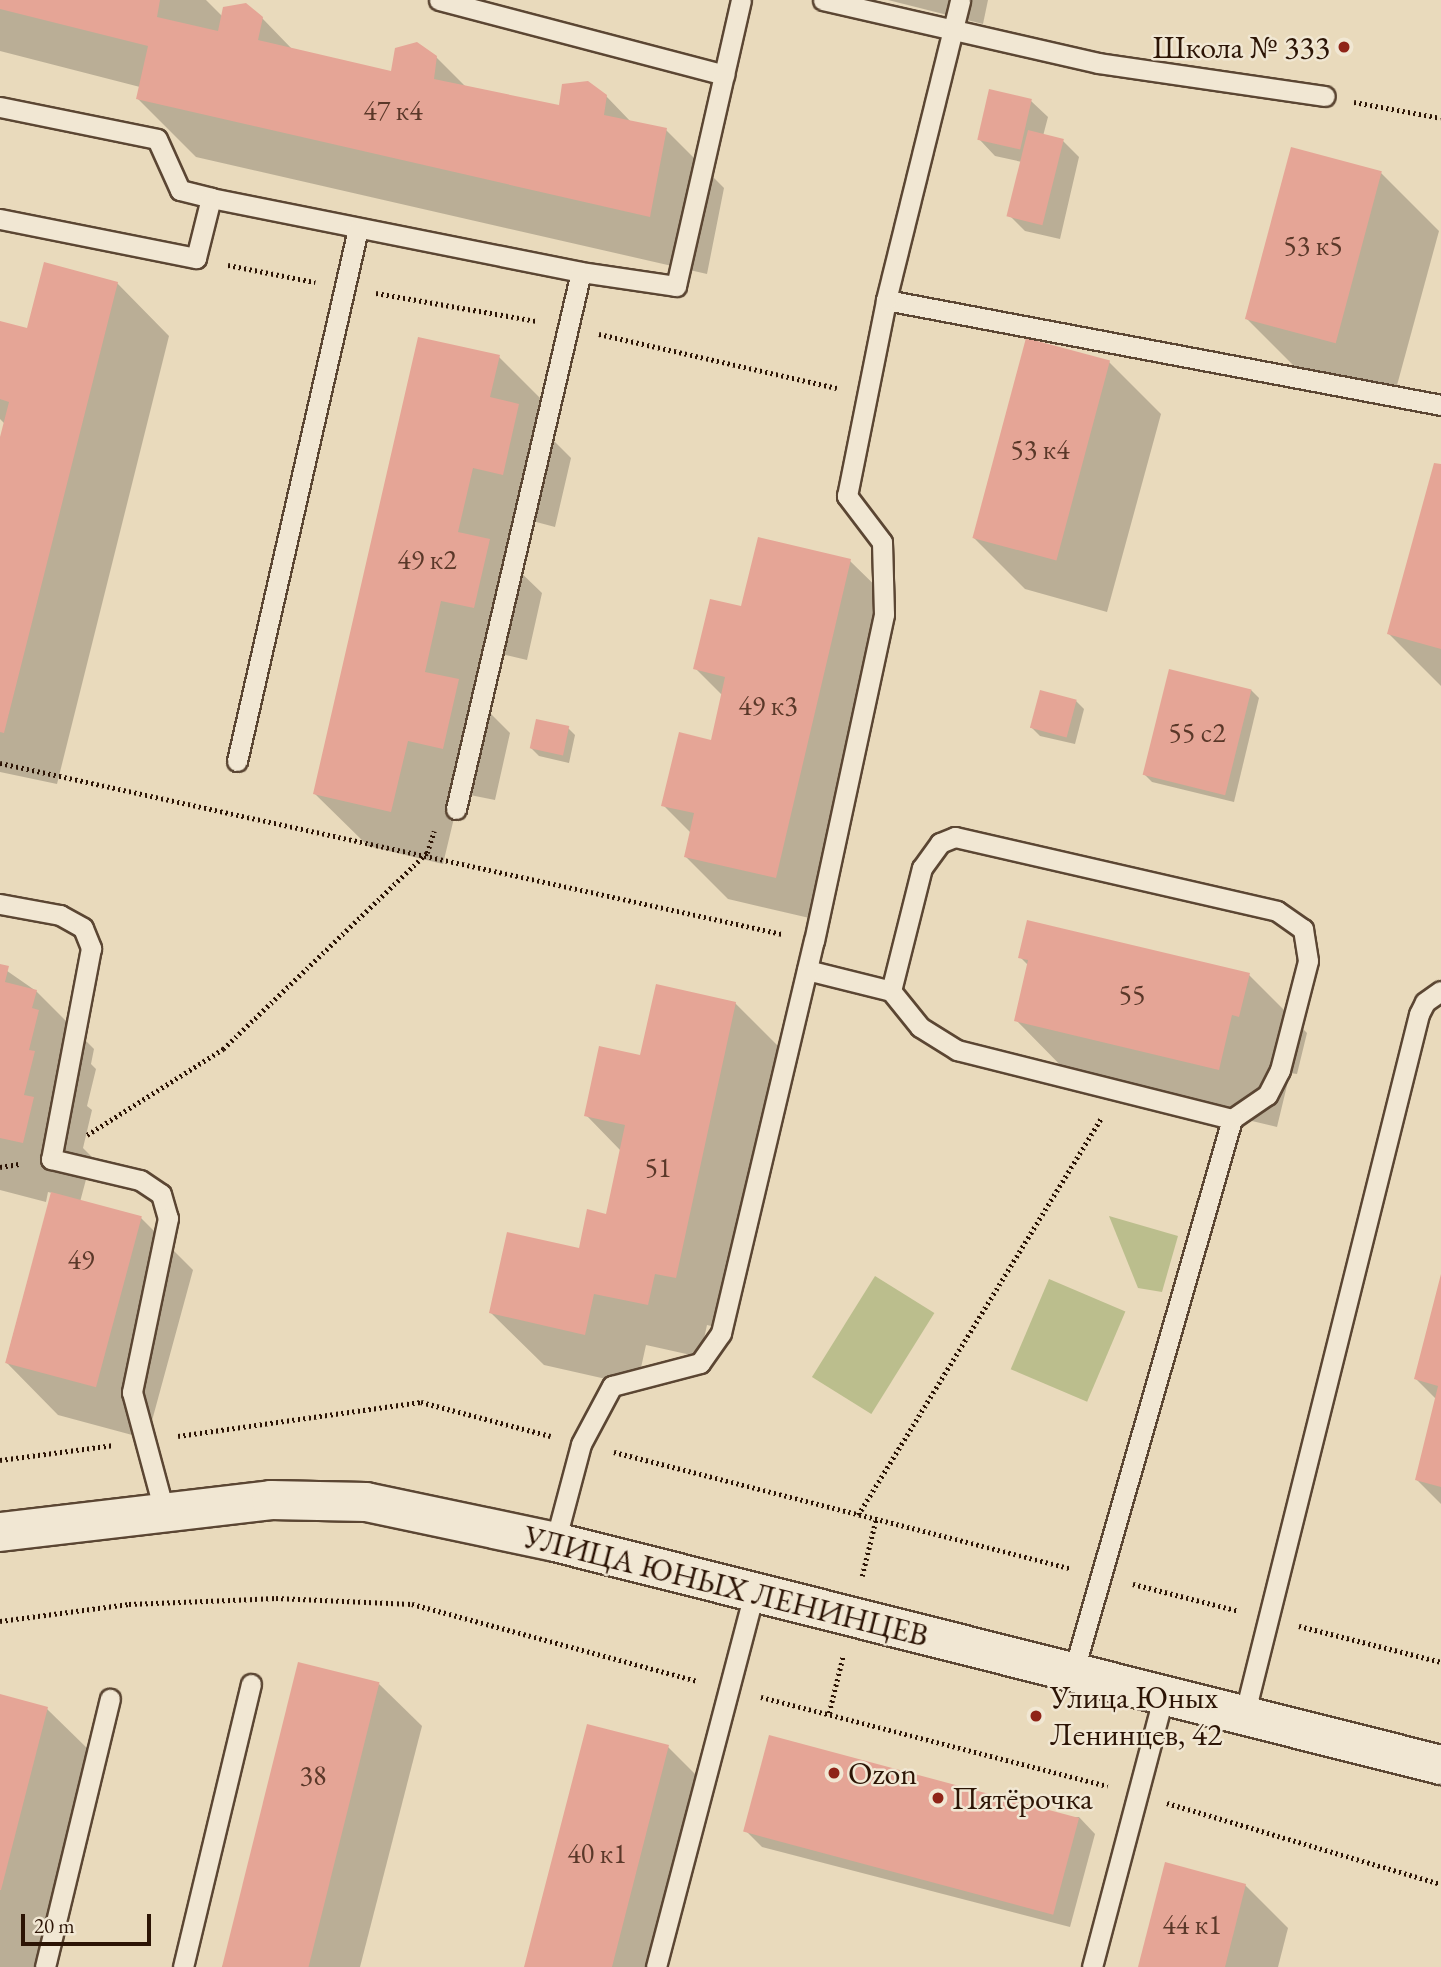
<!DOCTYPE html>
<meta charset="utf-8">
<style>
body{margin:0}
#map{position:relative;width:1441px;height:1967px;overflow:hidden;background:#e9dabc;font-family:"EB Garamond",serif}
div>[style]{position:absolute}
.green>*{inset:0;background:#bbbe8d;transform-origin:0 0}
.shadow>*{inset:0;background:#0003}
.building>*{inset:0;background:#e5a596;transform-origin:0 0}
.path>*{height:4.5px;margin-top:-2.25px;transform-origin:0;background:repeating-linear-gradient(90deg,#2c1405 0 2px,transparent 0 5.5px)}
.roads{filter:drop-shadow(2px 0 #5b4633) drop-shadow(-2px 0 #5b4633) drop-shadow(0 2px #5b4633) drop-shadow(0 -2px #5b4633)}
.lane>*{height:19px;margin:-9.5px;padding:0 9.5px;transform-origin:9.5px;border-radius:9.5px;background:#f1e7d3}
.secondary>*{height:38px;margin:-19px;padding:0 19px;transform-origin:19px;border-radius:19px;background:#f1e7d3}
.dots>*{width:19px;height:19px;translate:-50% -50%;box-sizing:border-box;border:4px solid #f1e7d3;border-radius:50%}
span{translate:-50% -50%;white-space:nowrap;text-align:center;line-height:1.15;-webkit-text-stroke:5px #f1e7d3;paint-order:stroke}
.number-label{font-size:28px;color:#5a3829}
.number-label span{-webkit-text-stroke-width:0}
.poi-label{font-size:32px;color:#2c1405}
.right{translate:-100% -50%;text-align:right}
.left{translate:0 -50%;text-align:left}
.street-label{font-size:32px;color:#2c1405}
.scale{position:absolute;left:21px;top:1914px;width:130px;height:32px;box-sizing:border-box;border:4px solid #2c1405;border-top:0;padding-left:9px;font-size:21px;line-height:24px;white-space:nowrap;color:#2c1405;-webkit-text-stroke:5px #f1e7d3;paint-order:stroke}
</style>
<div id="map">
<div class="green">
<i style="clip-path:polygon(1109px 1216px,1178px 1236px,1162px 1292px,1138px 1288px)"></i>
<i style="left:875px;top:1276px;width:70px;height:119px;rotate:32deg"></i>
<i style="left:1049px;top:1279px;width:83px;height:98px;rotate:23deg"></i>
</div>
<div class="shadow">
<i style="clip-path:polygon(0 0,206px 0,223px 17px,262px 18px,293px 50px,392px 73px,436px 57px,467px 88px,560px 107px,606px 96px,632px 123px,666px 130px,724px 188px,707px 274px,196px 157px,138px 99px,140px 87px,0 51px)"></i>
<i style="clip-path:polygon(888px 0,988px 0,983px 24px)"></i>
<i style="clip-path:polygon(1031px 101px,1048px 117px,1043px 136px,1063px 141px,1079px 157px,1060px 239px,1025px 231px,1009px 215px,1022px 162px,995px 156px,979px 139px)"></i>
<i style="clip-path:polygon(1381px 173px,1439px 231px,1393px 400px,1304px 376px,1246px 318px)"></i>
<i style="clip-path:polygon(117px 283px,169px 336px,57px 784px,0 772px,0 444px,5px 424px,0 419px,0 323px,29px 331px)"></i>
<i style="clip-path:polygon(499px 357px,551px 409px,546px 433px,571px 458px,555px 527px,525px 519px,514px 566px,542px 593px,527px 660px,493px 652px,481px 704px,510px 733px,495px 800px,460px 793px,443px 864px,368px 846px,315px 794px)"></i>
<i style="clip-path:polygon(1109px 362px,1161px 414px,1107px 612px,1025px 589px,973px 537px)"></i>
<i style="clip-path:polygon(1441px 466px,1441px 686px,1389px 634px)"></i>
<i style="clip-path:polygon(850px 561px,893px 603px,818px 920px,728px 899px,686px 857px,691px 833px,663px 805px,712px 742px,723px 696px,695px 668px,743px 608px)"></i>
<i style="clip-path:polygon(1251px 690px,1259px 698px,1234px 802px,1152px 782px,1144px 774px)"></i>
<i style="clip-path:polygon(1076px 701px,1084px 709px,1075px 744px,1040px 736px,1032px 728px)"></i>
<i style="clip-path:polygon(568px 728px,575px 735px,569px 763px,539px 756px,531px 748px)"></i>
<i style="clip-path:polygon(1020px 957px,1249px 975px,1307px 1033px,1297px 1074px,1290px 1073px,1277px 1127px,1074px 1079px,1016px 1020px,1029px 966px)"></i>
<i style="clip-path:polygon(0 966px,36px 991px,94px 1049px,91px 1064px,96px 1069px,87px 1106px,92px 1110px,83px 1148px,92px 1157px,80px 1202px,141px 1218px,193px 1270px,147px 1439px,58px 1415px,6px 1362px,52px 1193px,48px 1192px,46px 1202px,0 1190px)"></i>
<i style="clip-path:polygon(735px 1003px,788px 1056px,728px 1330px,707px 1325px,700px 1357px,646px 1345px,637px 1386px,544px 1365px,491px 1313px,580px 1250px,607px 1216px,621px 1151px,586px 1115px)"></i>
<i style="clip-path:polygon(1441px 1277px,1441px 1504px,1417px 1480px,1437px 1400px,1416px 1379px)"></i>
<i style="clip-path:polygon(379px 1684px,422px 1726px,360px 1967px,222px 1967px)"></i>
<i style="clip-path:polygon(0 1696px,47px 1709px,90px 1751px,34px 1967px,0 1967px)"></i>
<i style="clip-path:polygon(668px 1747px,710px 1789px,664px 1967px,526px 1967px)"></i>
<i style="clip-path:polygon(1079px 1817px,1095px 1834px,1070px 1927px,762px 1847px,746px 1831px)"></i>
<i style="clip-path:polygon(1245px 1885px,1288px 1928px,1278px 1967px,1140px 1967px)"></i>
</div>
<div class="building">
<i style="clip-path:polygon(0 0,160px 0,157px 17px,218px 31px,223px 7px,246px 3px,263px 17px,258px 40px,391px 71px,395px 48px,417px 42px,437px 56px,434px 79px,559px 105px,562px 84px,588px 81px,607px 95px,604px 115px,667px 128px,650px 217px,136px 99px,148px 46px,0 9px)"></i>
<i style="left:989px;top:89px;width:44px;height:52px;rotate:13deg"></i>
<i style="left:1028px;top:130px;width:37px;height:89px;rotate:14deg"></i>
<i style="left:1291px;top:147px;width:94px;height:178px;rotate:15deg"></i>
<i style="clip-path:polygon(44px 262px,118px 282px,4px 733px,0 732px,0 437px,9px 402px,0 399px,0 321px,27px 328px)"></i>
<i style="clip-path:polygon(418px 337px,500px 355px,490px 397px,519px 404px,503px 475px,473px 468px,458px 532px,490px 539px,474px 608px,441px 601px,425px 672px,459px 679px,443px 749px,408px 741px,391px 812px,313px 794px)"></i>
<i style="left:1026px;top:338px;width:87px;height:207px;rotate:15deg"></i>
<i style="clip-path:polygon(1434px 463px,1441px 464px,1441px 649px,1387px 634px)"></i>
<i style="clip-path:polygon(758px 537px,851px 559px,776px 878px,684px 857px,694px 813px,661px 806px,679px 732px,711px 740px,725px 677px,693px 669px,710px 599px,741px 606px)"></i>
<i style="left:1169px;top:669px;width:85px;height:109px;rotate:14deg"></i>
<i style="left:1040px;top:690px;width:38px;height:39px;rotate:15deg"></i>
<i style="left:536px;top:719px;width:34px;height:30px;rotate:12deg"></i>
<i style="clip-path:polygon(1027px 920px,1250px 973px,1239px 1017px,1232px 1015px,1219px 1070px,1014px 1021px,1028px 960px,1018px 958px)"></i>
<i style="clip-path:polygon(0 964px,9px 966px,5px 982px,37px 990px,32px 1008px,39px 1010px,29px 1050px,35px 1051px,24px 1095px,34px 1097px,23px 1143px,0 1138px)"></i>
<i style="clip-path:polygon(656px 984px,736px 1002px,676px 1278px,655px 1274px,648px 1305px,594px 1294px,585px 1335px,489px 1313px,507px 1232px,579px 1248px,587px 1209px,606px 1214px,625px 1125px,584px 1116px,599px 1046px,640px 1055px)"></i>
<i style="left:51px;top:1192px;width:94px;height:177px;rotate:15deg"></i>
<i style="clip-path:polygon(1441px 1274px,1441px 1487px,1415px 1480px,1438px 1386px,1414px 1379px)"></i>
<i style="left:298px;top:1662px;width:84px;height:315px;rotate:14deg"></i>
<i style="clip-path:polygon(0 1694px,48px 1707px,1px 1890px,0 1890px)"></i>
<i style="clip-path:polygon(587px 1724px,669px 1745px,656px 1795px,612px 1967px,524px 1967px)"></i>
<i style="left:769px;top:1735px;width:321px;height:100px;rotate:15deg"></i>
<i style="clip-path:polygon(1165px 1862px,1246px 1884px,1225px 1967px,1138px 1967px)"></i>
</div>
<div class="path">
<i style="left:1354px;top:102px;width:88px;rotate:10.4deg"></i>
<i style="left:228px;top:265px;width:89px;rotate:11.1deg"></i>
<i style="left:376px;top:293px;width:162px;rotate:9.9deg"></i>
<i style="left:599px;top:334px;width:244px;rotate:12.8deg"></i>
<i style="left:0;top:763px;width:800px;rotate:12.33deg"></i>
<i style="left:87px;top:1135px;width:161px;rotate:-32.3deg"></i>
<i style="left:223px;top:1049px;width:283px;rotate:-43.9deg"></i>
<i style="left:427px;top:853px;width:23px;rotate:-72deg"></i>
<i style="left:0;top:1167px;width:19px;rotate:-9deg"></i>
<i style="left:178px;top:1436px;width:245px;rotate:-8deg"></i>
<i style="left:421px;top:1402px;width:134px;rotate:14.7deg"></i>
<i style="left:614px;top:1452px;width:471px;rotate:14.3deg"></i>
<i style="left:0;top:1460px;width:115px;rotate:-7.5deg"></i>
<i style="left:858px;top:1515px;width:465px;rotate:-58.5deg"></i>
<i style="left:862px;top:1576px;width:59px;rotate:-76.2deg"></i>
<i style="left:1133px;top:1584px;width:109px;rotate:14.3deg"></i>
<i style="left:0;top:1621px;width:130px;rotate:-7.5deg"></i>
<i style="left:129px;top:1604px;width:147px;rotate:-2.3deg"></i>
<i style="left:276px;top:1598px;width:136px;rotate:2.5deg"></i>
<i style="left:412px;top:1604px;width:296px;rotate:15.1deg"></i>
<i style="left:1299px;top:1626px;width:146px;rotate:14.2deg"></i>
<i style="left:761px;top:1697px;width:358px;rotate:14.4deg"></i>
<i style="left:829px;top:1713px;width:59px;rotate:-76.2deg"></i>
<i style="left:1167px;top:1803px;width:286px;rotate:16.5deg"></i>
</div>
<div class="roads">
<div class="lane">
<i style="left:439px;top:0;width:295px;rotate:14.7deg"></i>
<i style="left:823px;top:0;width:282px;rotate:12.9deg"></i>
<i style="left:1098px;top:63px;width:229px;rotate:8.3deg"></i>
<i style="left:0;top:107px;width:160px;rotate:11.5deg"></i>
<i style="left:157px;top:139px;width:56px;rotate:65.7deg"></i>
<i style="left:180px;top:190px;width:32px;rotate:14deg"></i>
<i style="left:211px;top:198px;width:377px;rotate:11.3deg"></i>
<i style="left:581px;top:272px;width:96px;rotate:8.4deg"></i>
<i style="left:676px;top:286px;width:293px;rotate:-77.2deg"></i>
<i style="left:0;top:219px;width:200px;rotate:11.3deg"></i>
<i style="left:196px;top:258px;width:62px;rotate:-76deg"></i>
<i style="left:886px;top:300px;width:565px;rotate:10.71deg"></i>
<i style="left:237px;top:761px;width:546px;rotate:-77.19deg"></i>
<i style="left:456px;top:809px;width:551px;rotate:-76.9deg"></i>
<i style="left:0;top:904px;width:61px;rotate:10.4deg"></i>
<i style="left:60px;top:915px;width:26px;rotate:29deg"></i>
<i style="left:83px;top:928px;width:22px;rotate:68deg"></i>
<i style="left:91px;top:948px;width:215px;rotate:100.7deg"></i>
<i style="left:51px;top:1159px;width:91px;rotate:13.3deg"></i>
<i style="left:140px;top:1180px;width:25px;rotate:34deg"></i>
<i style="left:161px;top:1194px;width:25px;rotate:74deg"></i>
<i style="left:168px;top:1218px;width:178px;rotate:101.7deg"></i>
<i style="left:132px;top:1392px;width:123px;rotate:74.9deg"></i>
<i style="left:807px;top:970px;width:87px;rotate:14deg"></i>
<i style="left:891px;top:991px;width:127px;rotate:-75.9deg"></i>
<i style="left:922px;top:868px;width:31px;rotate:-54deg"></i>
<i style="left:940px;top:843px;width:16px;rotate:-22deg"></i>
<i style="left:955px;top:837px;width:330px;rotate:12.9deg"></i>
<i style="left:1277px;top:911px;width:32px;rotate:35deg"></i>
<i style="left:1303px;top:929px;width:32px;rotate:81deg"></i>
<i style="left:1308px;top:961px;width:113px;rotate:104.4deg"></i>
<i style="left:1280px;top:1070px;width:28px;rotate:117deg"></i>
<i style="left:1267px;top:1095px;width:42px;rotate:145.6deg"></i>
<i style="left:1232px;top:1119px;width:576px;rotate:106.01deg"></i>
<i style="left:891px;top:991px;width:46px;rotate:51.1deg"></i>
<i style="left:920px;top:1027px;width:44px;rotate:31.9deg"></i>
<i style="left:957px;top:1050px;width:284px;rotate:14.1deg"></i>
<i style="left:555px;top:1542px;width:101px;rotate:-75.1deg"></i>
<i style="left:581px;top:1444px;width:66px;rotate:-61.9deg"></i>
<i style="left:612px;top:1386px;width:91px;rotate:-14.6deg"></i>
<i style="left:700px;top:1363px;width:37px;rotate:-55deg"></i>
<i style="left:721px;top:1333px;width:403px;rotate:-76.7deg"></i>
<i style="left:814px;top:941px;width:334px;rotate:-77.9deg"></i>
<i style="left:884px;top:614px;width:72px;rotate:-91.6deg"></i>
<i style="left:882px;top:542px;width:58px;rotate:-127.3deg"></i>
<i style="left:847px;top:496px;width:200px;rotate:-78.7deg"></i>
<i style="left:886px;top:300px;width:309px;rotate:-76.1deg"></i>
<i style="left:1244px;top:1716px;width:723px;rotate:-76deg"></i>
<i style="left:1419px;top:1014px;width:13px;rotate:-63deg"></i>
<i style="left:1425px;top:1002px;width:19px;rotate:-35deg"></i>
<i style="left:45px;top:1967px;width:276px;rotate:-76.4deg"></i>
<i style="left:183px;top:1967px;width:291px;rotate:-76.5deg"></i>
<i style="left:656px;top:1967px;width:386px;rotate:-75.3deg"></i>
<i style="left:1092px;top:1967px;width:281px;rotate:-75.2deg"></i>
</div>
<div class="secondary">
<i style="left:0;top:1532px;width:273px;rotate:-6.7deg"></i>
<i style="left:271px;top:1500px;width:95px;rotate:1.2deg"></i>
<i style="left:366px;top:1502px;width:193px;rotate:11.9deg"></i>
<i style="left:555px;top:1542px;width:914px;rotate:14.13deg"></i>
</div>
</div>
<div class="dots">
<i style="left:1344px;top:47px;background:#8f2418"></i>
<i style="left:1036px;top:1716px;background:#8f2418"></i>
<i style="left:834px;top:1773px;background:#8f2418"></i>
<i style="left:938px;top:1798px;background:#8f2418"></i>
</div>
<div class="number-label">
<span style="left:393px;top:110px">47 к4</span>
<span style="left:1313px;top:245px">53 к5</span>
<span style="left:1040px;top:449px">53 к4</span>
<span style="left:427px;top:559px">49 к2</span>
<span style="left:768px;top:705px">49 к3</span>
<span style="left:1197px;top:732px">55 с2</span>
<span style="left:1132px;top:994px">55</span>
<span style="left:658px;top:1167px">51</span>
<span style="left:81px;top:1259px">49</span>
<span style="left:313px;top:1775px">38</span>
<span style="left:597px;top:1853px">40 к1</span>
<span style="left:1192px;top:1924px">44 к1</span>
</div>
<div class="poi-label">
<span class="right" style="left:1330px;top:47px">Школа № 333</span>
<span class="left" style="left:1050px;top:1716px">Улица Юных<br>Ленинцев, 42</span>
<span class="left" style="left:848px;top:1773px">Ozon</span>
<span class="left" style="left:952px;top:1798px">Пятёрочка</span>
</div>
<div class="street-label">
<span style="left:726px;top:1586px;rotate:14deg">УЛИЦА ЮНЫХ ЛЕНИНЦЕВ</span>
</div>
<div class="scale">20 m</div>
</div>
